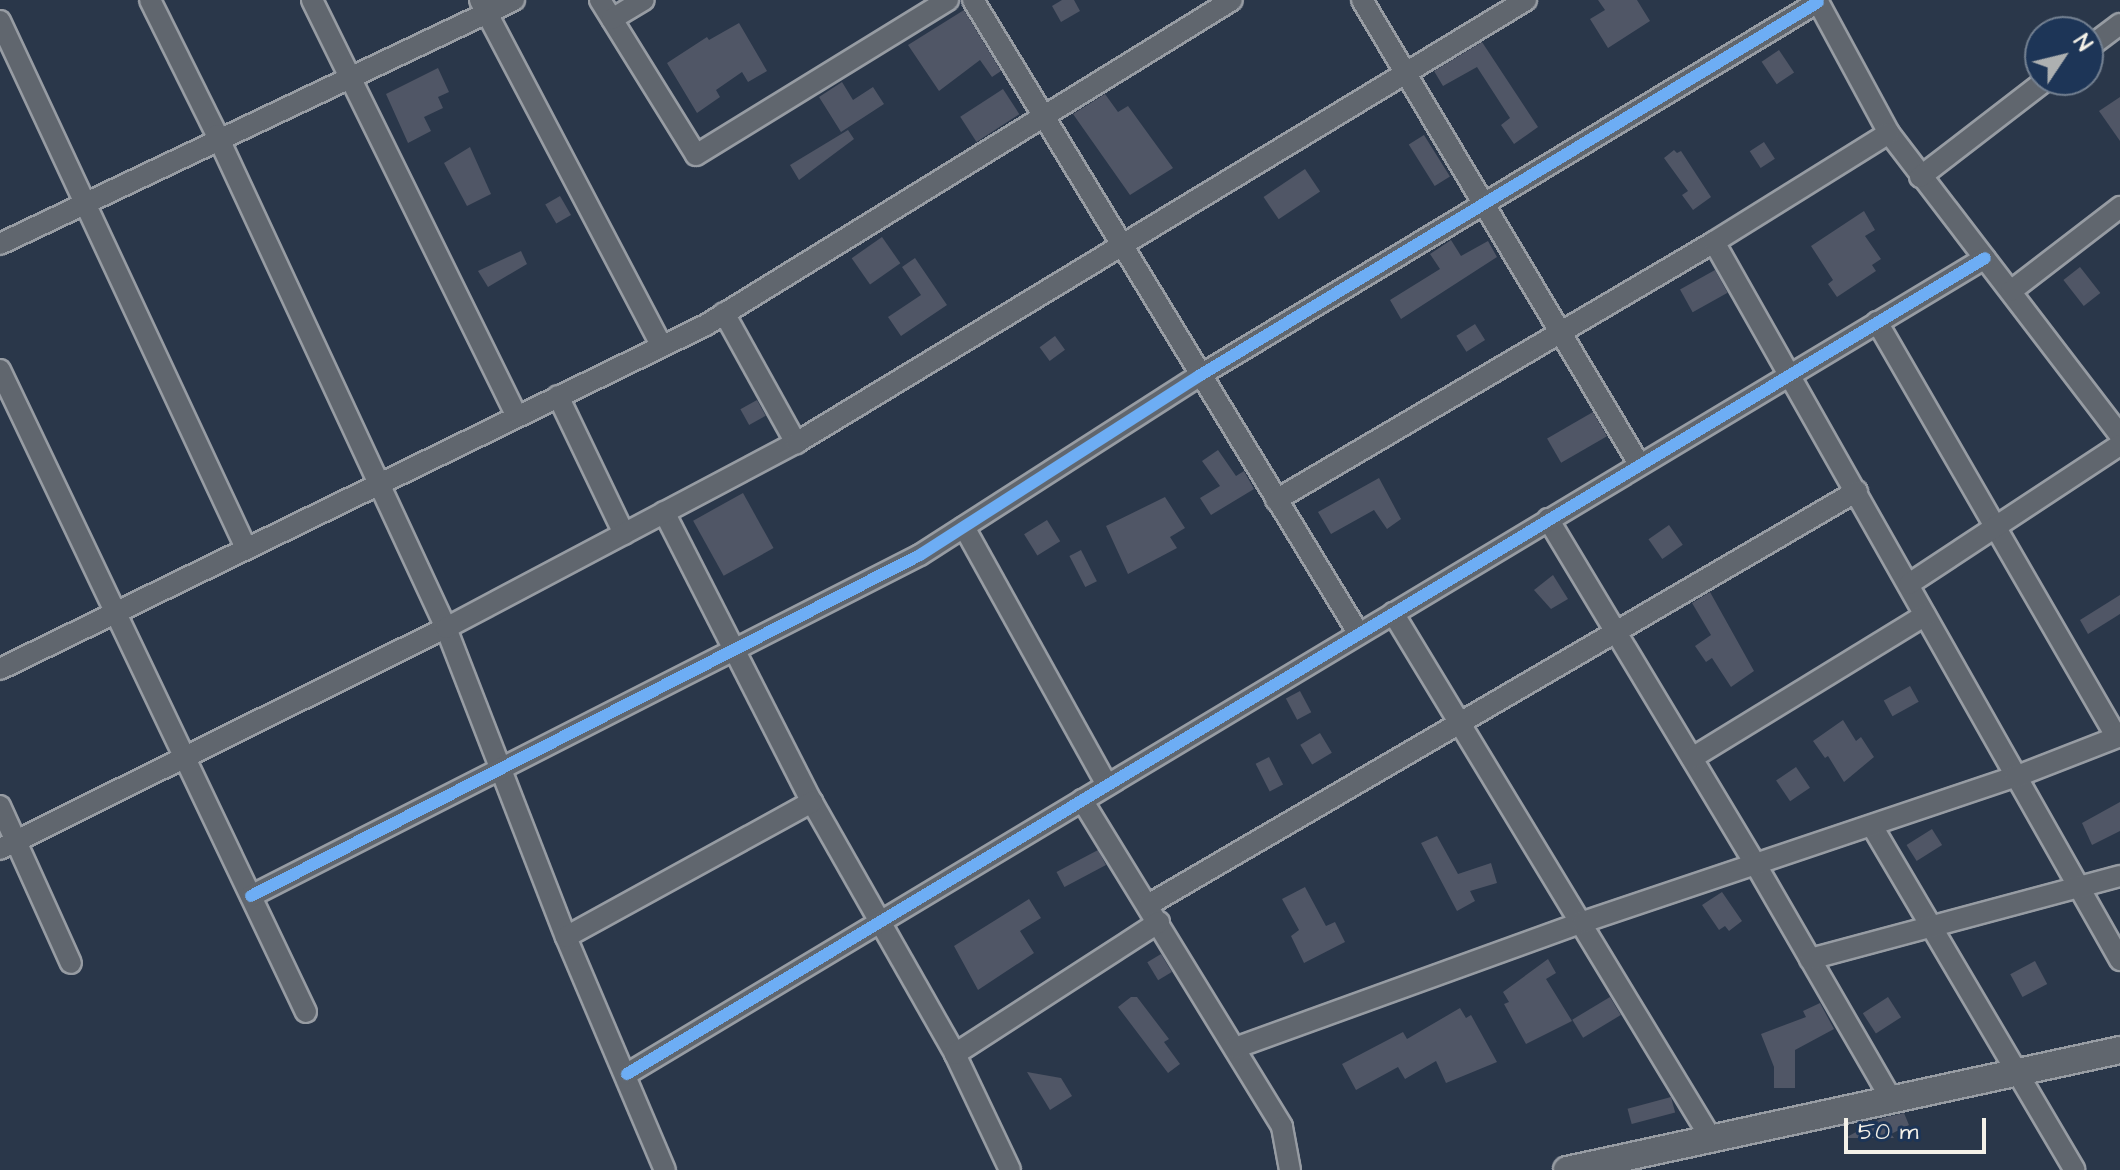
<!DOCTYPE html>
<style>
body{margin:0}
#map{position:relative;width:2120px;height:1170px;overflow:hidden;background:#2a374a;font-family:"Architects Daughter",sans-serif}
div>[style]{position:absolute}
.building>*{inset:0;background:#505666;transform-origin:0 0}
.roads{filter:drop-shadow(2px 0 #979ca3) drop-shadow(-2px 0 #979ca3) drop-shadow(0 2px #979ca3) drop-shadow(0 -2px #979ca3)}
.minor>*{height:20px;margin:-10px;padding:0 10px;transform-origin:10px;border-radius:10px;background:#60666e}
.tertiary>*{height:26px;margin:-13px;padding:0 13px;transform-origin:13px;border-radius:13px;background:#60666e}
.cycleway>*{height:12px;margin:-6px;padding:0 6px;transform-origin:6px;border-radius:6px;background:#6dadf4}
span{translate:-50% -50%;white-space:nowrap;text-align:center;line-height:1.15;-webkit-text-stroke:7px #1d3557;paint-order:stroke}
.north{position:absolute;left:2024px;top:16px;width:80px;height:80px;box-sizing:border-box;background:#1d3557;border:2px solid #738091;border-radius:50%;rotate:55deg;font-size:22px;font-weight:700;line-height:32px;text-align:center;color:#f4f1e8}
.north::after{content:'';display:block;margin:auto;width:28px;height:36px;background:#adb0b1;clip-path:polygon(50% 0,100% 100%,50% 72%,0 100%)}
.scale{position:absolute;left:1844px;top:1118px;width:142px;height:36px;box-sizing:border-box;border:4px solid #f4f1e8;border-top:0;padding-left:10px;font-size:24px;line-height:28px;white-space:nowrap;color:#f4f1e8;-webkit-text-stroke:6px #1d3557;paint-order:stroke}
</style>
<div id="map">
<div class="building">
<i style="clip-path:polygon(1062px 0,1074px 0,1080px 11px,1061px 22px,1052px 6px)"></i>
<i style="clip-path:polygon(1598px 0,1637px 0,1650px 21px,1608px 48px,1590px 19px,1605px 10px)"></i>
<i style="clip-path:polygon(964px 10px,1001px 71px,992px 77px,980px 60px,939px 91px,908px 45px)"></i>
<i style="clip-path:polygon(739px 23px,767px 71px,748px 82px,742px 72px,716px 90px,720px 97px,697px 113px,667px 63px,707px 37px,709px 40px)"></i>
<i style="clip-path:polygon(1482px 42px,1538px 127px,1514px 144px,1501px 125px,1510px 118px,1477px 67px,1443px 86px,1434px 71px)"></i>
<i style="left:1779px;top:50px;width:27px;height:21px;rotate:56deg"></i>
<i style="clip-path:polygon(438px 68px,449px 92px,438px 97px,443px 108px,424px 117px,431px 131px,408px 143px,386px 94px)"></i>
<i style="clip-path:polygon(842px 82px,853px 100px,873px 87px,884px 104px,841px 132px,819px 97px)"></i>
<i style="left:1003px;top:89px;width:30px;height:51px;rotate:57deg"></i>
<i style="clip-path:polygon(1105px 94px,1118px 112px,1128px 106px,1173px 168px,1130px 195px,1073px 114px)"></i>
<i style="clip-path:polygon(2120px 97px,2120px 141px,2099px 111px)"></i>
<i style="clip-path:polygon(848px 130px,854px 139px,799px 180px,790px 165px)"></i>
<i style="left:1424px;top:135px;width:49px;height:18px;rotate:58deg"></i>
<i style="left:1764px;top:142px;width:20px;height:17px;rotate:57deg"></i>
<i style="clip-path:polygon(470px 147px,491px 194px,467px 206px,444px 163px)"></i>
<i style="clip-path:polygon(1674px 150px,1677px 153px,1681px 151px,1711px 197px,1693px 210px,1682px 195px,1688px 191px,1664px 158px)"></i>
<i style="left:1305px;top:169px;width:27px;height:50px;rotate:56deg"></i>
<i style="left:560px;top:196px;width:22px;height:17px;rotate:60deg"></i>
<i style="clip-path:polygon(1864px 211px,1875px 230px,1865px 236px,1881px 259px,1872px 265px,1876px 271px,1837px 297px,1828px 284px,1833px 280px,1811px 246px)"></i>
<i style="left:882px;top:237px;width:32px;height:37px;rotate:55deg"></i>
<i style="clip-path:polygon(1451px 240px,1461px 256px,1488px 241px,1497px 257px,1401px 319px,1390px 300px,1440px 269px,1430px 254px)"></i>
<i style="clip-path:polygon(521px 251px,527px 264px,488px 287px,478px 271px)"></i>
<i style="clip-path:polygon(915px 258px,947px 305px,901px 336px,888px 317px,921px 295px,902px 267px)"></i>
<i style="left:2080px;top:267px;width:33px;height:21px;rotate:52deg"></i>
<i style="left:1715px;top:270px;width:26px;height:40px;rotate:61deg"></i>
<i style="left:1475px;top:324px;width:19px;height:22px;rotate:58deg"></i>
<i style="left:1055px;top:336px;width:17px;height:19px;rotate:54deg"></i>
<i style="left:757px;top:400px;width:18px;height:19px;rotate:61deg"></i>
<i style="left:1593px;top:412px;width:28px;height:53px;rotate:60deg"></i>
<i style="clip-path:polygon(1218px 450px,1236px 476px,1244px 471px,1254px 489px,1211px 515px,1200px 498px,1220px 486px,1202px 461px)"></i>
<i style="clip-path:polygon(1379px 478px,1401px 519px,1387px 529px,1374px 510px,1331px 534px,1318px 512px)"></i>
<i style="left:743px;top:493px;width:63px;height:57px;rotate:61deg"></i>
<i style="clip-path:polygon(1165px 497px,1185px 528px,1170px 537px,1177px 548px,1128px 574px,1106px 526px)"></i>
<i style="left:1047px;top:520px;width:25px;height:27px;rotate:58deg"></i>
<i style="left:1669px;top:525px;width:24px;height:25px;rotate:55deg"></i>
<i style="left:1081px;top:550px;width:35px;height:13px;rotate:63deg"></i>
<i style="clip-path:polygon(1553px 575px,1568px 599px,1551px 609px,1534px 590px)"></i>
<i style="clip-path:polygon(1710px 592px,1754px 671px,1731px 687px,1712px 658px,1706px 662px,1695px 646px,1711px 635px,1692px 603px)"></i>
<i style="clip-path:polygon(2120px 595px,2120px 614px,2088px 634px,2080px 620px)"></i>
<i style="left:1910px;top:686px;width:18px;height:30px;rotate:61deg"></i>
<i style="left:1300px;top:691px;width:24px;height:16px;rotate:62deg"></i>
<i style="clip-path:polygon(1843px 720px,1856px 741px,1861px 737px,1874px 757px,1844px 782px,1828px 756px,1825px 758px,1813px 741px)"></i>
<i style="left:1320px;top:733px;width:23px;height:23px;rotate:59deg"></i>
<i style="left:1269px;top:757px;width:31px;height:15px;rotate:63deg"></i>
<i style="left:1796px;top:767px;width:25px;height:24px;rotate:56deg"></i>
<i style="clip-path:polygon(2120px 802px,2120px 831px,2092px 845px,2082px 823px)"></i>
<i style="left:1932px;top:829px;width:19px;height:30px;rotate:58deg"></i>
<i style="clip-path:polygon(1437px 836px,1458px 874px,1491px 863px,1497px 883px,1470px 891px,1475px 901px,1457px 911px,1421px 843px)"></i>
<i style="left:1098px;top:850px;width:17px;height:47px;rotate:62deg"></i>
<i style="clip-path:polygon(1305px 887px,1326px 926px,1335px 922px,1345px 942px,1304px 963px,1291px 936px,1299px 930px,1282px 899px)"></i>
<i style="clip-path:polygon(1722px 892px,1742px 921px,1729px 931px,1725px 926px,1719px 930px,1702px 905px)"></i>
<i style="clip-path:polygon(1029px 899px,1041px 918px,1020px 931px,1034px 953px,978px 990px,954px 946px)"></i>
<i style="left:1161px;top:954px;width:21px;height:16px;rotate:59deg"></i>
<i style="clip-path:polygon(1548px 959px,1556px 973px,1546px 979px,1572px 1021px,1526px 1044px,1504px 1004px,1509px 1002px,1503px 992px)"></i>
<i style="left:2035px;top:961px;width:26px;height:28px;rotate:62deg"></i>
<i style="clip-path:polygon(1131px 997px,1137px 997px,1169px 1039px,1164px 1042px,1180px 1064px,1168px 1073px,1118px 1007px)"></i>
<i style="left:1610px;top:997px;width:21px;height:44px;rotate:59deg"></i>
<i style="left:1888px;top:997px;width:24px;height:30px;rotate:57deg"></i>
<i style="clip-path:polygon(1820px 1003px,1834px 1029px,1795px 1050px,1795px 1088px,1774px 1088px,1774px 1067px,1761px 1034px,1806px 1017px,1803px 1011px)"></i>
<i style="clip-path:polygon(1460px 1008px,1466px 1018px,1471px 1015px,1497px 1062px,1446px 1083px,1436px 1061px,1405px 1079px,1398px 1067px,1356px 1090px,1342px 1064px,1403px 1032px,1407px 1039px)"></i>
<i style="clip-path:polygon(1027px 1072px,1061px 1078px,1072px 1096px,1050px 1110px)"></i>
<i style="left:1671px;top:1097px;width:16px;height:45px;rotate:75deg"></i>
<i style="clip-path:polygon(1904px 1113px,1909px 1125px,1891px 1134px,1894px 1138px,1845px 1138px,1882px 1118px)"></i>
</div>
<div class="roads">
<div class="minor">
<i style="left:150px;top:0;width:151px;rotate:63.6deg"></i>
<i style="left:217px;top:135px;width:544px;rotate:65.08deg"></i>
<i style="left:446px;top:628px;width:331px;rotate:68.8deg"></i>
<i style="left:566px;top:937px;width:253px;rotate:67deg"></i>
<i style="left:312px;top:0;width:464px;rotate:63.8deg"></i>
<i style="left:480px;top:0;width:391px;rotate:62.3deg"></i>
<i style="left:600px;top:0;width:182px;rotate:58.2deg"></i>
<i style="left:696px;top:155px;width:296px;rotate:-31.6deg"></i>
<i style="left:973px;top:0;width:742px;rotate:58.67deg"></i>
<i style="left:1362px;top:0;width:540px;rotate:59.16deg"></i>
<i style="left:1817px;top:0;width:151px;rotate:61.6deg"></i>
<i style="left:1889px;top:133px;width:380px;rotate:52.6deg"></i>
<i style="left:612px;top:19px;width:37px;rotate:-31deg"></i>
<i style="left:0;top:21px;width:582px;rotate:64.98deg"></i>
<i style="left:2088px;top:48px;width:40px;rotate:-37deg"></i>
<i style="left:1920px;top:177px;width:159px;rotate:-37.6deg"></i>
<i style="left:1714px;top:242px;width:825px;rotate:60.51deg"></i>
<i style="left:0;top:244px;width:569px;rotate:-25.39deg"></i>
<i style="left:2011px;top:291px;width:138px;rotate:-37.6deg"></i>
<i style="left:724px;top:313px;width:149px;rotate:61deg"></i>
<i style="left:1877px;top:322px;width:479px;rotate:60deg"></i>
<i style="left:0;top:370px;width:711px;rotate:64.52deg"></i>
<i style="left:558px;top:396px;width:153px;rotate:64.4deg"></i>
<i style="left:1276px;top:500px;width:508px;rotate:-30.5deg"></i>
<i style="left:1714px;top:242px;width:206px;rotate:-31.9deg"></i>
<i style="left:664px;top:512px;width:326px;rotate:63deg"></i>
<i style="left:812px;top:802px;width:290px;rotate:60.4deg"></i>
<i style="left:955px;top:1054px;width:128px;rotate:64.6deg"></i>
<i style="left:1548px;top:519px;width:404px;rotate:59deg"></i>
<i style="left:1756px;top:865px;width:272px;rotate:60deg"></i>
<i style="left:964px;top:527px;width:295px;rotate:61deg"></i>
<i style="left:1909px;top:584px;width:253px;rotate:-33.4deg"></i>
<i style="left:1393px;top:613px;width:616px;rotate:58.81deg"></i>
<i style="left:0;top:669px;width:785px;rotate:-25.98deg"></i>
<i style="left:706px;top:325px;width:618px;rotate:-31.71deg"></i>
<i style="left:1692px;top:758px;width:273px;rotate:-31.5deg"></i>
<i style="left:1082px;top:800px;width:383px;rotate:58.5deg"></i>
<i style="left:1282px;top:1127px;width:44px;rotate:79.5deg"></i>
<i style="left:0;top:806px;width:172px;rotate:65.7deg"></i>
<i style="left:1872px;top:826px;width:399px;rotate:59.5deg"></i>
<i style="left:0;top:849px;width:498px;rotate:-26.4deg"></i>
<i style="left:446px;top:628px;width:396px;rotate:-27.9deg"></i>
<i style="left:796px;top:443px;width:854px;rotate:-31.25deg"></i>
<i style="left:251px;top:896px;width:751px;rotate:-27.01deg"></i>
<i style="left:920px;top:555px;width:331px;rotate:-32.7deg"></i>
<i style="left:1199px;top:376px;width:723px;rotate:-31.14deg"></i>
<i style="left:1148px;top:905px;width:821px;rotate:-30.28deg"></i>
<i style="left:566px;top:937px;width:281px;rotate:-28.8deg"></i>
<i style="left:1810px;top:959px;width:321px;rotate:-15deg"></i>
<i style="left:1235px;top:1048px;width:370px;rotate:-19.9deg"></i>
<i style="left:1583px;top:922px;width:456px;rotate:-18.6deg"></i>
<i style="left:2015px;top:777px;width:113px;rotate:-21.3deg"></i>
<i style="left:955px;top:1054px;width:243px;rotate:-32.9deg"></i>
<i style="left:627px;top:1074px;width:1584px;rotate:-31deg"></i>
</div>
<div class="tertiary">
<i style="left:1567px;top:1170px;width:566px;rotate:-12.24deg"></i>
</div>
</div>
<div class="cycleway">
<i style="left:251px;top:896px;width:751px;rotate:-27.01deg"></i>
<i style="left:920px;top:555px;width:331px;rotate:-32.7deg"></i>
<i style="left:1199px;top:376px;width:723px;rotate:-31.14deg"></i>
<i style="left:627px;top:1074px;width:1584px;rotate:-31deg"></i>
</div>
<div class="north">N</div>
<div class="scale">50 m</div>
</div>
